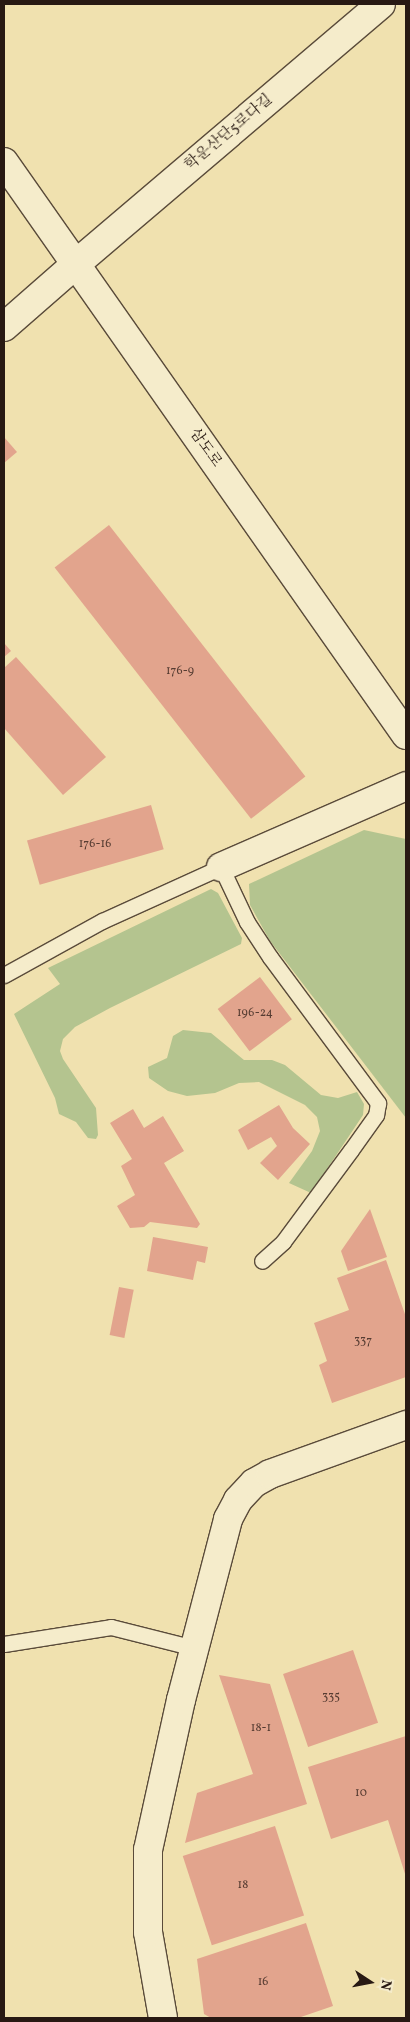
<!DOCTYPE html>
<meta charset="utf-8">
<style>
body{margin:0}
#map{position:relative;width:410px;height:2022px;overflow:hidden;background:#f0e1af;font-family:Vollkorn,"Noto Serif KR",serif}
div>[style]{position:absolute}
.green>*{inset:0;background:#b4c48f}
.building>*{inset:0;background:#e2a48d;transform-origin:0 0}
.roads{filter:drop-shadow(1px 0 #5a4b3a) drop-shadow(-1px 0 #5a4b3a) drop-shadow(0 1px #5a4b3a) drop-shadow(0 -1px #5a4b3a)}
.service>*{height:15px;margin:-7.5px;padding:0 7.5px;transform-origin:7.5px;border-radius:7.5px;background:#f5eccb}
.minor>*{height:28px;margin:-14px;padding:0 14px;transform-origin:14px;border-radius:14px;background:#f5eccb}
.tertiary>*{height:28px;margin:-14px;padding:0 14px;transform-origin:14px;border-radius:14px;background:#f5eccb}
span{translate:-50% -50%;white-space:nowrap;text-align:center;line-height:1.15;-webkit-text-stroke:4px #f5eccb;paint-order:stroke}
.number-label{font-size:12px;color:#563c32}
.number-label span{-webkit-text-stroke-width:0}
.street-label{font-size:15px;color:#281913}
.frame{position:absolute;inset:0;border:5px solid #281913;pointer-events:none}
.north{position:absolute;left:345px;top:1957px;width:50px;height:50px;-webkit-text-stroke:4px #f5eccb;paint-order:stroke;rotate:101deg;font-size:14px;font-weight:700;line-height:20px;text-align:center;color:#281913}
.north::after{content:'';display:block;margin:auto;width:18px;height:22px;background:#281913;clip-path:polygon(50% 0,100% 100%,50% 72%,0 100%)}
</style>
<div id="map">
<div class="green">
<i style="clip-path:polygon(364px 830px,406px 839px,406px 1118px,270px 941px,250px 905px,249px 884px)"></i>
<i style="clip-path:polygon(211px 889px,218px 893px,242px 938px,241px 944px,110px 1008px,75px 1027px,63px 1039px,60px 1051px,63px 1059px,96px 1108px,98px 1135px,96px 1139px,88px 1138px,76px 1122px,59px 1114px,55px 1098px,14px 1014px,60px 984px,48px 968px)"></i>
<i style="clip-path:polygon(183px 1030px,211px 1033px,244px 1060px,272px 1060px,285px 1065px,321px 1095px,338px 1098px,357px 1092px,364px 1104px,363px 1115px,311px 1193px,289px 1183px,312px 1151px,320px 1131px,317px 1117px,305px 1105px,259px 1082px,239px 1083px,215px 1093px,187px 1096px,168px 1091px,149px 1078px,148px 1067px,167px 1058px,173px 1036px)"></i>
</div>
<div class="building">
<i style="clip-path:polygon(4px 437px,17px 452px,4px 463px)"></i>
<i style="left:109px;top:525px;width:319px;height:69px;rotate:52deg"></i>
<i style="clip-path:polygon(4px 643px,11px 651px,4px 657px)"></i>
<i style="clip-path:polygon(16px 657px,106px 757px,63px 795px,4px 728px,4px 668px)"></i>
<i style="left:151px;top:805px;width:46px;height:129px;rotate:74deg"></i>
<i style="left:260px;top:977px;width:53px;height:53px;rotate:53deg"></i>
<i style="clip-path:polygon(279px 1105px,293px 1128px,310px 1144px,278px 1180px,260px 1163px,277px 1146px,271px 1137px,248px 1150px,238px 1130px)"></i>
<i style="clip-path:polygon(133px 1109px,144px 1128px,163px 1116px,184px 1151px,164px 1163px,200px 1224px,197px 1228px,150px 1222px,144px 1227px,130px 1228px,117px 1206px,135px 1195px,121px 1166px,132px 1159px,110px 1123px)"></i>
<i style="clip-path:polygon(370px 1209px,387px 1257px,348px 1271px,341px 1251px)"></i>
<i style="clip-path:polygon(153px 1237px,208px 1247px,205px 1263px,197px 1261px,193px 1280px,147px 1271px)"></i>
<i style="clip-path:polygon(386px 1260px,406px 1317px,406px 1377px,332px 1403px,319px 1365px,327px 1361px,314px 1323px,349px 1310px,337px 1278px)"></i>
<i style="left:119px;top:1287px;width:15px;height:49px;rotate:11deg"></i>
<i style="left:353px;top:1650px;width:77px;height:74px;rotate:71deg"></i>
<i style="clip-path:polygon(219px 1675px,270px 1684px,307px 1804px,185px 1843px,197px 1793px,253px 1774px)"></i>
<i style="clip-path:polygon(406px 1736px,406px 1877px,388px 1820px,331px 1839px,308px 1767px)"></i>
<i style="left:275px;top:1826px;width:94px;height:97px;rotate:72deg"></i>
<i style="clip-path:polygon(306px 1923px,333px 2006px,298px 2018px,211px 2018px,204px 2014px,197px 1959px)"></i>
</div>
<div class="roads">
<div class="service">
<i style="left:4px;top:975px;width:112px;rotate:-28.9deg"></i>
<i style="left:102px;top:921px;width:131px;rotate:-24.4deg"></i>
<i style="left:221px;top:867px;width:61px;rotate:64.7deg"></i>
<i style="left:247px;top:922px;width:42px;rotate:56.7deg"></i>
<i style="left:270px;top:957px;width:182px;rotate:53.5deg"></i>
<i style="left:378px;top:1103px;width:12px;rotate:99deg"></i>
<i style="left:376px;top:1115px;width:43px;rotate:125.5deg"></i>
<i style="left:351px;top:1150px;width:114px;rotate:126.5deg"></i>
<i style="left:283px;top:1242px;width:28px;rotate:138deg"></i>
<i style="left:4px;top:1644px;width:108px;rotate:-9deg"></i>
<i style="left:111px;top:1627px;width:86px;rotate:14.2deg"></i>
</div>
<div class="minor">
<i style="left:77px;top:263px;width:399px;rotate:-40.4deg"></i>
<i style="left:221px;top:867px;width:202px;rotate:-23.6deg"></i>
<i style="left:163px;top:2018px;width:87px;rotate:-99.9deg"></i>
<i style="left:148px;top:1932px;width:82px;rotate:-90deg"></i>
<i style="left:148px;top:1850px;width:154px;rotate:-77.6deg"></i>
<i style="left:181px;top:1700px;width:187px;rotate:-75.4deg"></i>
<i style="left:228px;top:1519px;width:21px;rotate:-62deg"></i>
<i style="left:238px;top:1500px;width:23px;rotate:-47deg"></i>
<i style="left:254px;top:1483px;width:18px;rotate:-29deg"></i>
<i style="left:270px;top:1474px;width:145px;rotate:-19.8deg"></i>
</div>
<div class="tertiary">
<i style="left:4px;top:162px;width:700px;rotate:54.95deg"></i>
<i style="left:4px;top:327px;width:97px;rotate:-41.2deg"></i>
</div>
</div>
<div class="number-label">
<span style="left:180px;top:672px">176-9</span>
<span style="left:95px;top:845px">176-16</span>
<span style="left:255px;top:1014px">196-24</span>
<span style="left:363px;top:1342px">337</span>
<span style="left:331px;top:1698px">335</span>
<span style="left:261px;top:1729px">18-1</span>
<span style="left:361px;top:1794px">10</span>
<span style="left:243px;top:1886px">18</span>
<span style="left:263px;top:1983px">16</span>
</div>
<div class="street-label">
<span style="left:229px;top:133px;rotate:-40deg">학운산단5로다길</span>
<span style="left:205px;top:448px;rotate:55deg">삼도로</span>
</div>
<div class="frame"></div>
<div class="north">N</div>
</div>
